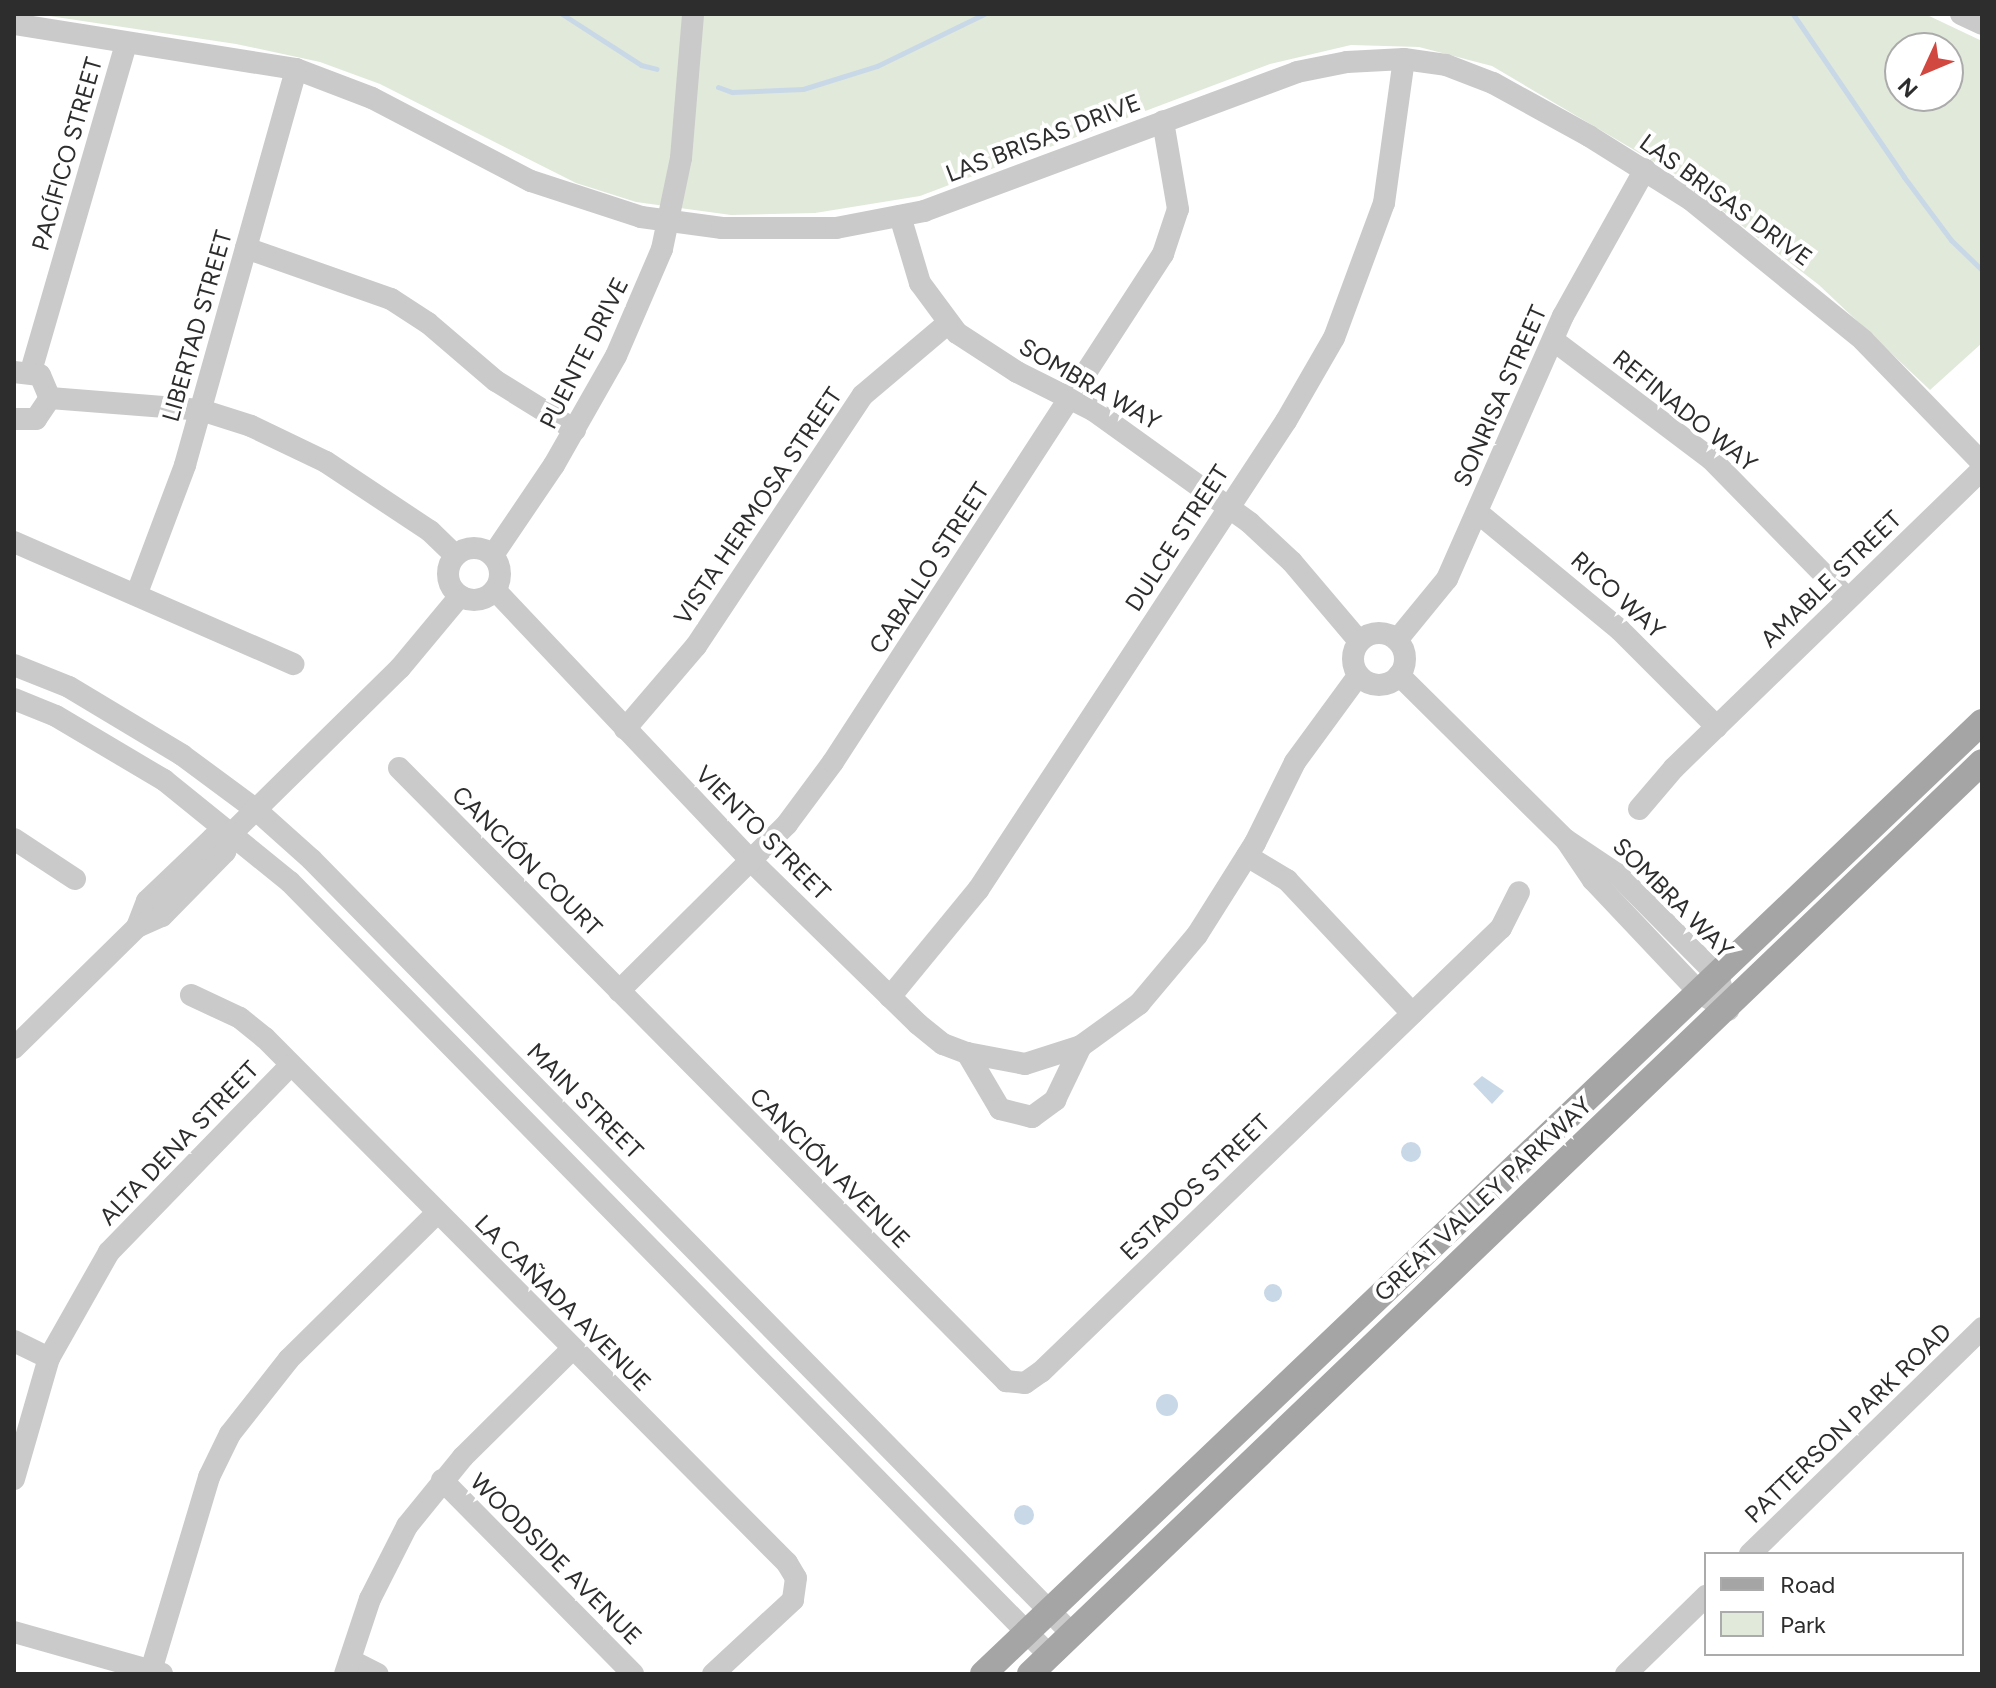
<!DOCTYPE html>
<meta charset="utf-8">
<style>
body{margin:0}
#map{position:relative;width:1996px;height:1688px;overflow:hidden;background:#fff;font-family:Figtree,sans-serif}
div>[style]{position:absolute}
.green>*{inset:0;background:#e1e9db}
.water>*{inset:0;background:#c9d8e7}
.round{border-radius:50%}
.stream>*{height:5px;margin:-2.5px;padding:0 2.5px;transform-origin:2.5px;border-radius:2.5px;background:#c9d8e7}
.minor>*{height:22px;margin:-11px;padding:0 11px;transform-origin:11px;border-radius:11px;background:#cacaca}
.minor>.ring{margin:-11px;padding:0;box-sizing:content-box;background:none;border:22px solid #cacaca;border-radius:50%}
.major>*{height:26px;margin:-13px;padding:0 13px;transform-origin:13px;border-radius:13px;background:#a5a5a5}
span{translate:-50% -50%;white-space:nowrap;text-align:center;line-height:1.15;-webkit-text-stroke:8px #fff;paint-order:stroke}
.street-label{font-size:24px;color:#2d2d2d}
.frame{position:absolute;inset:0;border:16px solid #2d2d2d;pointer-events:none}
.legend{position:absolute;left:1704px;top:1552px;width:260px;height:104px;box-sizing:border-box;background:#fff;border:2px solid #ababab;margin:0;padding:10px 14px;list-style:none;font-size:24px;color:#2d2d2d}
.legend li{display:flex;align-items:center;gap:16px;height:40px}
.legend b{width:40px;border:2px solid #ababab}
.north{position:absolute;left:1884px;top:32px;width:80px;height:80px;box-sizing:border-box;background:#fff;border:2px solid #ababab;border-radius:50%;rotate:226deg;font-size:22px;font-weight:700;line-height:32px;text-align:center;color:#2d2d2d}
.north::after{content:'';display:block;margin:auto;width:28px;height:36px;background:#d14841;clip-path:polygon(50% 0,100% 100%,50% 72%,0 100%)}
</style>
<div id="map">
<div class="green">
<i style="clip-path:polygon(evenodd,36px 14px,1925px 14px,1982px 41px,1982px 343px,1930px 390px,1819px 285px,1675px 174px,1492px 66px,1419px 47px,1351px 45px,1270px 64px,920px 196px,815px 213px,731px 215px,636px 202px,576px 183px,380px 84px,320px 62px,236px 44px,36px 14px,1900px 48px,1948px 48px,1948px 96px,1900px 96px,1900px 48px)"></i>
</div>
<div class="water">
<i style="clip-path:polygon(1482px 1076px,1504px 1091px,1492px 1104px,1473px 1084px)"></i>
<i class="round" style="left:1401px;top:1142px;width:20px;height:20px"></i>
<i class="round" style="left:1264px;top:1284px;width:18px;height:18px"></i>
<i class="round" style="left:1156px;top:1394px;width:22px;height:22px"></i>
<i class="round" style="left:1014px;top:1505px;width:20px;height:20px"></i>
</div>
<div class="stream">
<i style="left:562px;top:14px;width:94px;rotate:32.8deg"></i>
<i style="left:641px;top:65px;width:16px;rotate:14deg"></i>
<i style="left:1793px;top:14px;width:197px;rotate:55.7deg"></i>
<i style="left:1904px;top:177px;width:79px;rotate:53.3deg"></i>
<i style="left:1951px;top:240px;width:43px;rotate:44.1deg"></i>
<i style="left:718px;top:87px;width:15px;rotate:20deg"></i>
<i style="left:732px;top:92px;width:71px;rotate:-2.4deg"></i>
<i style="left:803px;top:89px;width:77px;rotate:-17.3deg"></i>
<i style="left:877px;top:66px;width:119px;rotate:-25.9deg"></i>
</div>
<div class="minor">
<i style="left:1961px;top:14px;width:23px;rotate:25deg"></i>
<i style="left:14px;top:24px;width:286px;rotate:9.1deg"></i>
<i style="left:296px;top:69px;width:81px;rotate:20.9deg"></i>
<i style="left:372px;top:98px;width:179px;rotate:27.6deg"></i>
<i style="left:531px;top:181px;width:116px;rotate:18.1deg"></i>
<i style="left:641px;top:217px;width:82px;rotate:7.7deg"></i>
<i style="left:722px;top:228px;width:114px"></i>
<i style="left:836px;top:228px;width:90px;rotate:-10.9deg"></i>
<i style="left:924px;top:211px;width:398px;rotate:-20.4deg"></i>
<i style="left:1297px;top:72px;width:51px;rotate:-11.3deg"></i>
<i style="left:1347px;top:62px;width:57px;rotate:-3deg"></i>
<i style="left:1404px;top:59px;width:42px;rotate:8.1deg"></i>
<i style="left:1446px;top:65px;width:50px;rotate:21deg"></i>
<i style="left:1493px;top:83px;width:110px;rotate:28.9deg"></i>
<i style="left:1589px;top:136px;width:120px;rotate:32.1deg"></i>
<i style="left:1691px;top:200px;width:222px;rotate:39.1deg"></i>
<i style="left:1863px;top:340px;width:171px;rotate:45.9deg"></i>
<i style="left:900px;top:216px;width:70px;rotate:73.4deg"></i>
<i style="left:920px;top:283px;width:62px;rotate:53.5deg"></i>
<i style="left:957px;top:333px;width:72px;rotate:33deg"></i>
<i style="left:1017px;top:372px;width:85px;rotate:26.6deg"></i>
<i style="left:1093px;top:410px;width:193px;rotate:35.7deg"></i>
<i style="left:1250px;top:523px;width:57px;rotate:42.9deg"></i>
<i style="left:1292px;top:562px;width:104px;rotate:49.7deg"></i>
<i style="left:246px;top:248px;width:154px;rotate:19.4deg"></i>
<i style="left:391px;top:299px;width:44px;rotate:33deg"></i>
<i style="left:428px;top:323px;width:89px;rotate:40.5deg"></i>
<i style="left:496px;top:381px;width:93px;rotate:31.8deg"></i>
<i style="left:1553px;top:340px;width:198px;rotate:37deg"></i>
<i style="left:1711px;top:459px;width:194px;rotate:45.6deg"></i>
<i style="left:31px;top:371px;width:341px;rotate:-73.8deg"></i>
<i style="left:14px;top:372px;width:26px;rotate:7deg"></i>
<i style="left:40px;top:375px;width:25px;rotate:67deg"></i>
<i style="left:50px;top:398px;width:25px;rotate:124deg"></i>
<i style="left:36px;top:419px;width:22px;rotate:180deg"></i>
<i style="left:50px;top:398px;width:151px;rotate:4.5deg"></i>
<i style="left:201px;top:410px;width:52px;rotate:17.7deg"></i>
<i style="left:251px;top:426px;width:83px;rotate:25.6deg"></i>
<i style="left:326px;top:462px;width:125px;rotate:33.6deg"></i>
<i style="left:430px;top:531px;width:35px;rotate:44deg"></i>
<i style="left:1477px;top:512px;width:185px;rotate:39.5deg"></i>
<i style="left:1620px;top:630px;width:137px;rotate:45deg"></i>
<i style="left:14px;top:542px;width:305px;rotate:23.6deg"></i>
<i class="ring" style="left:448px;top:548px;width:30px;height:30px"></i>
<i style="left:493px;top:555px;width:109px;rotate:-55.9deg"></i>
<i style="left:554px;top:465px;width:125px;rotate:-60.4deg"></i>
<i style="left:616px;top:356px;width:116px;rotate:-66.7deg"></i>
<i style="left:662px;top:249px;width:93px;rotate:-78.2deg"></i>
<i style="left:681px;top:158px;width:144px;rotate:-85.2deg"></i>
<i style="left:495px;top:590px;width:371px;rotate:46.6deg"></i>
<i style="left:750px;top:860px;width:235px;rotate:44.3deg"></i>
<i style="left:918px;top:1024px;width:32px;rotate:39deg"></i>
<i style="left:943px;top:1044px;width:26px;rotate:21deg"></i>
<i style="left:967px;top:1053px;width:59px;rotate:10.7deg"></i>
<i style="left:1025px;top:1064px;width:59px;rotate:-17.8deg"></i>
<i style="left:1081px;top:1046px;width:72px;rotate:-35.9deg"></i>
<i style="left:1139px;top:1004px;width:90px;rotate:-50deg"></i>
<i style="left:1197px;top:935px;width:109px;rotate:-57.8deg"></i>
<i style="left:1255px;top:843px;width:90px;rotate:-63.7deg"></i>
<i style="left:1295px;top:762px;width:107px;rotate:-53.8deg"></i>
<i style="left:137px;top:593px;width:137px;rotate:-69.4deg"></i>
<i style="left:185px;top:465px;width:411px;rotate:-74.3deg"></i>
<i class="ring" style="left:1353px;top:633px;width:30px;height:30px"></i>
<i style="left:1397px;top:640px;width:79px;rotate:-50.7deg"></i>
<i style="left:1447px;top:579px;width:287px;rotate:-66.2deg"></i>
<i style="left:1563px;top:316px;width:168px;rotate:-60.8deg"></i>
<i style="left:14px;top:665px;width:59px;rotate:21.8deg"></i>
<i style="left:69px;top:687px;width:132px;rotate:31deg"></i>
<i style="left:182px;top:755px;width:91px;rotate:36.5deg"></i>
<i style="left:255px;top:809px;width:76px;rotate:41.8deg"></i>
<i style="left:312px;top:860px;width:1085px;rotate:45.52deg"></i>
<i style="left:1399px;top:675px;width:235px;rotate:44.7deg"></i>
<i style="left:1566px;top:840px;width:48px;rotate:56deg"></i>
<i style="left:1593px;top:880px;width:156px;rotate:46.6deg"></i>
<i style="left:1700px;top:993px;width:33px;rotate:31deg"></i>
<i style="left:14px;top:699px;width:45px;rotate:22deg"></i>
<i style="left:56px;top:716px;width:126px;rotate:30.7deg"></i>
<i style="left:164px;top:780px;width:162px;rotate:39deg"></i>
<i style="left:290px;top:882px;width:1085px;rotate:45.52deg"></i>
<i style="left:625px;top:729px;width:109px;rotate:-49.5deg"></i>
<i style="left:696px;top:646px;width:301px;rotate:-56.4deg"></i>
<i style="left:863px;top:395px;width:110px;rotate:-40.2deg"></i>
<i style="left:399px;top:768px;width:863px;rotate:45.28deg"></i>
<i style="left:1006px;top:1381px;width:19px;rotate:6deg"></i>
<i style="left:1025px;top:1383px;width:19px;rotate:-35deg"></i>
<i style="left:1041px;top:1372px;width:639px;rotate:-43.99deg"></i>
<i style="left:1501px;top:928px;width:40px;rotate:-63.4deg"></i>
<i style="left:1639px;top:809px;width:54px;rotate:-49.5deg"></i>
<i style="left:1674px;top:768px;width:429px;rotate:-44.1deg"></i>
<i style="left:14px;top:839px;width:73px;rotate:33.3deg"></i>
<i style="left:1566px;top:840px;width:61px;rotate:33.7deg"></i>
<i style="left:1617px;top:874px;width:144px;rotate:45.3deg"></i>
<i style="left:1718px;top:976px;width:14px;rotate:73deg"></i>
<i style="left:1247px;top:856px;width:47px;rotate:31deg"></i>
<i style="left:1287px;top:880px;width:183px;rotate:46.8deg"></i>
<i style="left:137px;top:927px;width:28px;rotate:-69deg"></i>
<i style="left:147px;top:901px;width:91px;rotate:-43.7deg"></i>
<i style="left:213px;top:838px;width:21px;rotate:-17deg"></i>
<i style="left:619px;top:991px;width:237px;rotate:-44.8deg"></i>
<i style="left:787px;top:824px;width:77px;rotate:-53.4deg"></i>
<i style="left:833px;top:762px;width:606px;rotate:-56.99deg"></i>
<i style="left:1163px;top:254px;width:47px;rotate:-71.6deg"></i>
<i style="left:1178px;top:209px;width:89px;rotate:-99.7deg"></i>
<i style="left:191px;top:995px;width:54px;rotate:25.1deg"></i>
<i style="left:240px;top:1018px;width:32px;rotate:39deg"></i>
<i style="left:265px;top:1038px;width:740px;rotate:45.16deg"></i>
<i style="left:787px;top:1563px;width:17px;rotate:59deg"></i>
<i style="left:796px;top:1578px;width:22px;rotate:98deg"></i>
<i style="left:793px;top:1600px;width:109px;rotate:137.2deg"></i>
<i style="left:890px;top:997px;width:139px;rotate:-50.6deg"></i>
<i style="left:978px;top:890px;width:561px;rotate:-56.71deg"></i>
<i style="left:1286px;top:421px;width:96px;rotate:-60deg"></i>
<i style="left:1334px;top:338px;width:144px;rotate:-69.7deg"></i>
<i style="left:1384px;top:203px;width:145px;rotate:-82.1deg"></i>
<i style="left:14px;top:1048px;width:173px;rotate:-44.5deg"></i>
<i style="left:137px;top:927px;width:27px;rotate:-24deg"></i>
<i style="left:162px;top:916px;width:90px;rotate:-45.5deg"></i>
<i style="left:225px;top:852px;width:22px;rotate:-68deg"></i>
<i style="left:233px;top:832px;width:234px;rotate:-44.5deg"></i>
<i style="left:400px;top:668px;width:94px;rotate:-50.2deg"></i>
<i style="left:967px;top:1053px;width:65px;rotate:59.5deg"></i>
<i style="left:1000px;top:1109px;width:33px;rotate:14deg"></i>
<i style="left:1032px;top:1117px;width:29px;rotate:-36deg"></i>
<i style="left:1055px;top:1100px;width:60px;rotate:-64.3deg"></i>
<i style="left:14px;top:1341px;width:39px;rotate:26deg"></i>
<i style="left:14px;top:1479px;width:126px;rotate:-73.9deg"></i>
<i style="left:49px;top:1358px;width:122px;rotate:-60.5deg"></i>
<i style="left:109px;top:1252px;width:261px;rotate:-45.8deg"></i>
<i style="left:442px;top:1480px;width:272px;rotate:45.4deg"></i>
<i style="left:1750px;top:1554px;width:324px;rotate:-44.2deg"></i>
<i style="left:14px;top:1632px;width:154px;rotate:15.8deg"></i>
<i style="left:350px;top:1660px;width:31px;rotate:27deg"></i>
<i style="left:150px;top:1674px;width:206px;rotate:-73.3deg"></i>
<i style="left:209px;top:1477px;width:48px;rotate:-64deg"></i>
<i style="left:230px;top:1434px;width:95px;rotate:-51.8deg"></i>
<i style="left:289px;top:1359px;width:208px;rotate:-44.6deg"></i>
<i style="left:345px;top:1674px;width:79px;rotate:-71.6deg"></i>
<i style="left:370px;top:1599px;width:82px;rotate:-63.1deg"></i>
<i style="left:407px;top:1526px;width:89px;rotate:-50.9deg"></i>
<i style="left:463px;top:1457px;width:153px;rotate:-44.7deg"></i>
<i style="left:1626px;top:1674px;width:112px;rotate:-44.3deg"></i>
</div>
<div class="major">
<i style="left:983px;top:1674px;width:1380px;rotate:-43.62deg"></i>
<i style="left:1030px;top:1674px;width:1318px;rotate:-43.77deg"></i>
</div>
<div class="street-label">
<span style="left:1043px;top:138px;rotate:-21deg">LAS BRISAS DRIVE</span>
<span style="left:67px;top:154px;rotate:-74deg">PACÍFICO STREET</span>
<span style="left:1726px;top:200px;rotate:36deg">LAS BRISAS DRIVE</span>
<span style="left:197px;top:326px;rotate:-74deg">LIBERTAD STREET</span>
<span style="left:584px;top:353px;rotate:-63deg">PUENTE DRIVE</span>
<span style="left:1090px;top:384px;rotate:30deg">SOMBRA WAY</span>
<span style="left:1500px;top:396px;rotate:-66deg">SONRISA STREET</span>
<span style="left:1685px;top:411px;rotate:39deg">REFINADO WAY</span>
<span style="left:758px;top:506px;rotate:-56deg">VISTA HERMOSA STREET</span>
<span style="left:1177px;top:538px;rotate:-57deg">DULCE STREET</span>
<span style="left:929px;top:568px;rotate:-57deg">CABALLO STREET</span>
<span style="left:1831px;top:579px;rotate:-44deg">AMABLE STREET</span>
<span style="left:1618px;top:595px;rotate:42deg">RICO WAY</span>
<span style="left:763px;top:833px;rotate:45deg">VIENTO STREET</span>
<span style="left:527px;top:861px;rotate:45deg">CANCIÓN COURT</span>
<span style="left:1673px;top:898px;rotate:45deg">SOMBRA WAY</span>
<span style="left:585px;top:1101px;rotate:45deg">MAIN STREET</span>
<span style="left:179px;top:1143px;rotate:-46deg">ALTA DENA STREET</span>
<span style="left:830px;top:1168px;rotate:45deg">CANCIÓN AVENUE</span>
<span style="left:1195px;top:1187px;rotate:-44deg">ESTADOS STREET</span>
<span style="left:1483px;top:1199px;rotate:-43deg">GREAT VALLEY PARKWAY</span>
<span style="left:563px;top:1303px;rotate:45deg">LA CAÑADA AVENUE</span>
<span style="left:1848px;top:1423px;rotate:-44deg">PATTERSON PARK ROAD</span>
<span style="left:556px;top:1559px;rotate:45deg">WOODSIDE AVENUE</span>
</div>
<div class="frame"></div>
<ul class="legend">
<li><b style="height:10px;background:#a5a5a5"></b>Road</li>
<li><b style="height:22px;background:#e1e9db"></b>Park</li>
</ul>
<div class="north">N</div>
</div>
